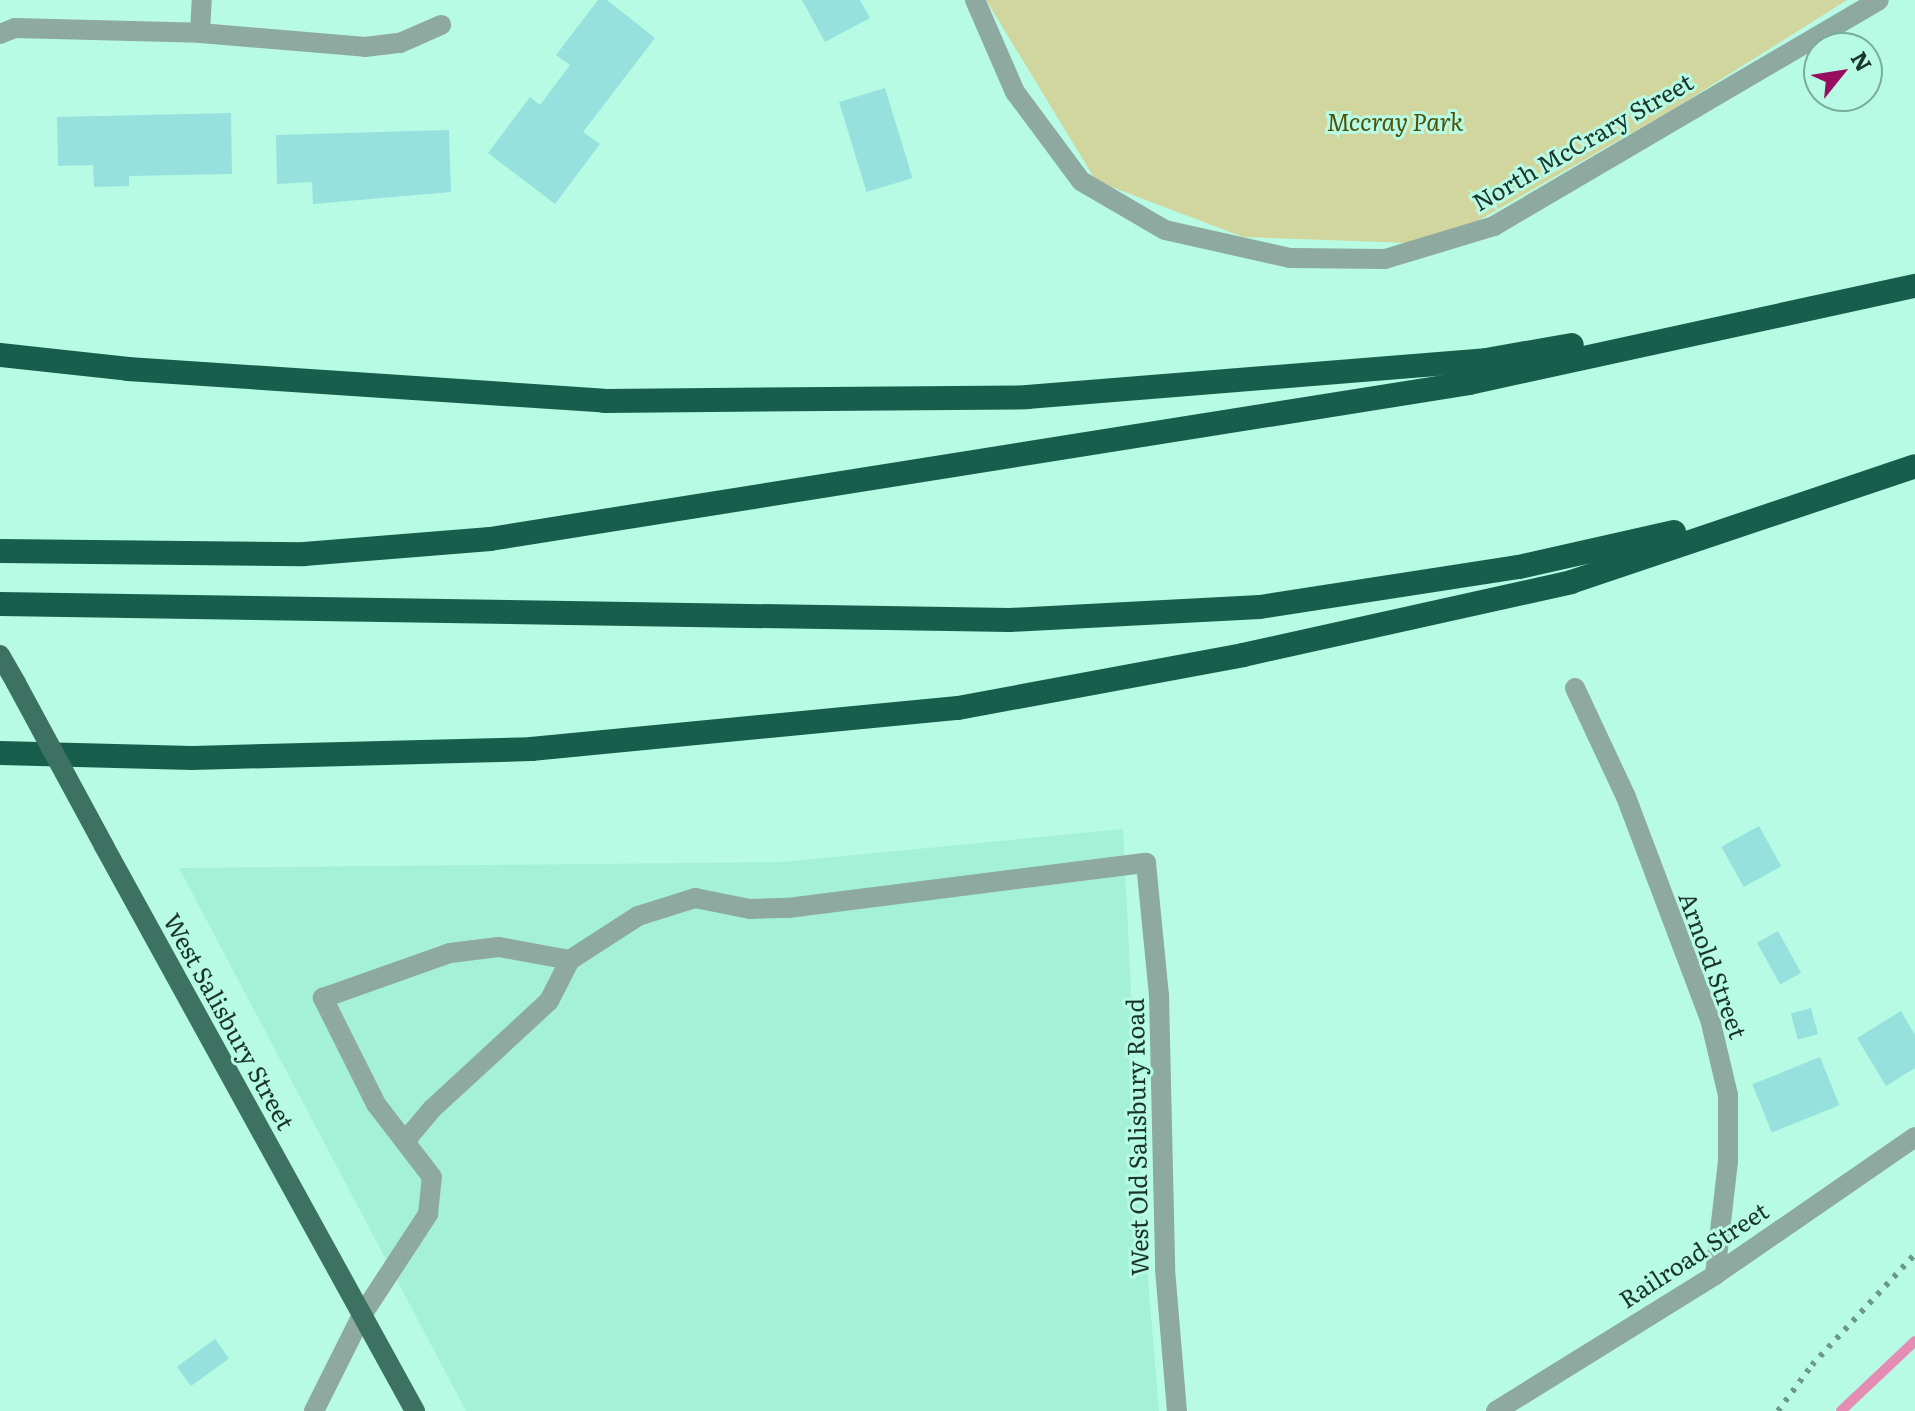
<!DOCTYPE html>
<style>
body{margin:0}
#map{position:relative;width:1915px;height:1411px;overflow:hidden;background:#b8fbe5;font-family:Literata,serif}
div>[style]{position:absolute}
.built>*{inset:0;background:#a5f1d8}
.green>*{inset:0;background:#d1d69f}
.stream>*{height:10px;margin:-5px;padding:0 5px;transform-origin:5px;border-radius:5px;background:#e58cb4}
.building>*{inset:0;background:#96e1dd;transform-origin:0 0}
.minor>*{height:20px;margin:-10px;padding:0 10px;transform-origin:10px;border-radius:10px;background:#8ea99f}
.major>*{height:20px;margin:-10px;padding:0 10px;transform-origin:10px;border-radius:10px;background:#3d7262}
.highway>*{height:24px;margin:-12px;padding:0 12px;transform-origin:12px;border-radius:12px;background:#185e4c}
.rail>*{height:6px;margin-top:-3px;transform-origin:0;background:repeating-linear-gradient(90deg,#6b9a8b 0 4px,transparent 0 12px)}
.major-bridge>*{height:20px;margin:-10px;padding:0 10px;transform-origin:10px;border-radius:10px;background:#3d7262}
span{translate:-50% -50%;white-space:nowrap;text-align:center;line-height:1.15;-webkit-text-stroke:6px #b8fbe5;paint-order:stroke}
.park-label{font-size:24px;color:#4f520a;font-style:italic}
.street-label{font-size:24px;color:#1a352d}
.north{position:absolute;left:1803px;top:32px;width:80px;height:80px;box-sizing:border-box;background:#b8fbe5;border:2px solid #79ac9b;border-radius:50%;rotate:60deg;font-size:22px;font-weight:700;line-height:32px;text-align:center;color:#1a352d}
.north::after{content:'';display:block;margin:auto;width:28px;height:36px;background:#990d60;clip-path:polygon(50% 0,100% 100%,50% 72%,0 100%)}
</style>
<div id="map">
<div class="built">
<i style="clip-path:polygon(1123px 829px,1142px 1207px,1159px 1411px,466px 1411px,179px 868px,782px 862px)"></i>
</div>
<div class="green">
<i style="clip-path:polygon(986px 0,1847px 0,1677px 107px,1437px 244px,1243px 237px,1096px 181px)"></i>
</div>
<div class="stream">
<i style="left:1841px;top:1411px;width:102px;rotate:-43.4deg"></i>
</div>
<div class="building">
<i style="clip-path:polygon(598px 0,607px 0,655px 38px,583px 132px,600px 144px,555px 204px,488px 153px,530px 97px,540px 105px,570px 65px,556px 55px)"></i>
<i style="clip-path:polygon(802px 0,860px 0,870px 18px,825px 42px)"></i>
<i style="left:885px;top:88px;width:94px;height:48px;rotate:73deg"></i>
<i style="clip-path:polygon(231px 113px,232px 174px,129px 176px,129px 186px,94px 187px,93px 165px,58px 166px,57px 117px)"></i>
<i style="clip-path:polygon(449px 130px,451px 192px,313px 204px,312px 182px,277px 184px,276px 135px)"></i>
<i style="left:1759px;top:826px;width:46px;height:43px;rotate:61deg"></i>
<i style="left:1778px;top:931px;width:48px;height:24px;rotate:61deg"></i>
<i style="left:1811px;top:1008px;width:27px;height:21px;rotate:75deg"></i>
<i style="clip-path:polygon(1901px 1011px,1915px 1035px,1915px 1068px,1886px 1086px,1857px 1038px)"></i>
<i style="left:1820px;top:1057px;width:52px;height:73px;rotate:68deg"></i>
<i style="left:215px;top:1339px;width:24px;height:47px;rotate:54deg"></i>
</div>
<div class="minor">
<i style="left:975px;top:0;width:100px;rotate:66.5deg"></i>
<i style="left:1015px;top:92px;width:111px;rotate:53.4deg"></i>
<i style="left:1081px;top:181px;width:97px;rotate:30.3deg"></i>
<i style="left:1165px;top:230px;width:128px;rotate:12.6deg"></i>
<i style="left:1290px;top:258px;width:95px;rotate:0.6deg"></i>
<i style="left:1385px;top:259px;width:114px;rotate:-16.8deg"></i>
<i style="left:1494px;top:226px;width:446px;rotate:-30.4deg"></i>
<i style="left:200px;top:33px;width:33px;rotate:-87deg"></i>
<i style="left:0;top:34px;width:16px;rotate:-22deg"></i>
<i style="left:15px;top:28px;width:185px;rotate:1.5deg"></i>
<i style="left:200px;top:33px;width:166px;rotate:4.8deg"></i>
<i style="left:365px;top:47px;width:35px;rotate:-7deg"></i>
<i style="left:400px;top:43px;width:45px;rotate:-23.7deg"></i>
<i style="left:1575px;top:688px;width:120px;rotate:64.9deg"></i>
<i style="left:1626px;top:797px;width:237px;rotate:69.3deg"></i>
<i style="left:1710px;top:1019px;width:78px;rotate:76.7deg"></i>
<i style="left:1728px;top:1095px;width:66px;rotate:90deg"></i>
<i style="left:1728px;top:1161px;width:115px;rotate:96.5deg"></i>
<i style="left:406px;top:1140px;width:40px;rotate:-50deg"></i>
<i style="left:432px;top:1109px;width:159px;rotate:-42.7deg"></i>
<i style="left:549px;top:1001px;width:46px;rotate:-62.9deg"></i>
<i style="left:570px;top:960px;width:81px;rotate:-32.9deg"></i>
<i style="left:638px;top:916px;width:60px;rotate:-17.5deg"></i>
<i style="left:695px;top:898px;width:56px;rotate:11.3deg"></i>
<i style="left:750px;top:909px;width:38px;rotate:-2deg"></i>
<i style="left:788px;top:908px;width:361px;rotate:-7.2deg"></i>
<i style="left:1146px;top:863px;width:133px;rotate:84.4deg"></i>
<i style="left:1159px;top:995px;width:274px;rotate:88.7deg"></i>
<i style="left:1165px;top:1269px;width:143px;rotate:85.2deg"></i>
<i style="left:314px;top:1411px;width:107px;rotate:-63.4deg"></i>
<i style="left:362px;top:1315px;width:121px;rotate:-56.8deg"></i>
<i style="left:428px;top:1214px;width:37px;rotate:-84deg"></i>
<i style="left:432px;top:1177px;width:92px;rotate:-127.5deg"></i>
<i style="left:376px;top:1104px;width:119px;rotate:-116.6deg"></i>
<i style="left:323px;top:998px;width:135px;rotate:-19.5deg"></i>
<i style="left:450px;top:953px;width:49px;rotate:-7deg"></i>
<i style="left:499px;top:947px;width:72px;rotate:10.4deg"></i>
<i style="left:1496px;top:1411px;width:258px;rotate:-31.8deg"></i>
<i style="left:1715px;top:1275px;width:243px;rotate:-34.6deg"></i>
</div>
<div class="major">
<i style="left:0;top:655px;width:32px;rotate:60deg"></i>
<i style="left:104px;top:846px;width:645px;rotate:61.17deg"></i>
</div>
<div class="highway">
<i style="left:0;top:355px;width:129px;rotate:6.2deg"></i>
<i style="left:128px;top:369px;width:477px;rotate:3.8deg"></i>
<i style="left:604px;top:401px;width:423px;rotate:-0.5deg"></i>
<i style="left:1027px;top:397px;width:460px;rotate:-4.6deg"></i>
<i style="left:1486px;top:360px;width:87px;rotate:-9.9deg"></i>
<i style="left:0;top:551px;width:304px;rotate:0.6deg"></i>
<i style="left:304px;top:554px;width:187px;rotate:-4.6deg"></i>
<i style="left:490px;top:539px;width:991px;rotate:-9.05deg"></i>
<i style="left:1469px;top:383px;width:456px;rotate:-12.3deg"></i>
<i style="left:0;top:604px;width:1010px;rotate:0.91deg"></i>
<i style="left:1010px;top:620px;width:250px;rotate:-3deg"></i>
<i style="left:1260px;top:607px;width:262px;rotate:-8.8deg"></i>
<i style="left:1519px;top:567px;width:159px;rotate:-12.7deg"></i>
<i style="left:0;top:753px;width:192px;rotate:1.5deg"></i>
<i style="left:192px;top:758px;width:339px;rotate:-1.5deg"></i>
<i style="left:531px;top:749px;width:429px;rotate:-5.5deg"></i>
<i style="left:958px;top:708px;width:290px;rotate:-10.5deg"></i>
<i style="left:1243px;top:655px;width:336px;rotate:-12.5deg"></i>
<i style="left:1571px;top:582px;width:363px;rotate:-18.6deg"></i>
</div>
<div class="rail">
<i style="left:1778px;top:1411px;width:57px;rotate:-53.5deg"></i>
<i style="left:1812px;top:1365px;width:151px;rotate:-47.1deg"></i>
</div>
<div class="major-bridge">
<i style="left:16px;top:683px;width:185px;rotate:61.6deg"></i>
</div>
<div class="park-label">
<span style="left:1395px;top:121px">Mccray Park</span>
</div>
<div class="street-label">
<span style="left:1582px;top:141px;rotate:-30deg">North McCrary Street</span>
<span style="left:1714px;top:965px;rotate:70deg">Arnold Street</span>
<span style="left:230px;top:1021px;rotate:61deg">West Salisbury Street</span>
<span style="left:1136px;top:1137px;rotate:-91deg">West Old Salisbury Road</span>
<span style="left:1693px;top:1254px;rotate:-33deg">Railroad Street</span>
</div>
<div class="north">N</div>
</div>
